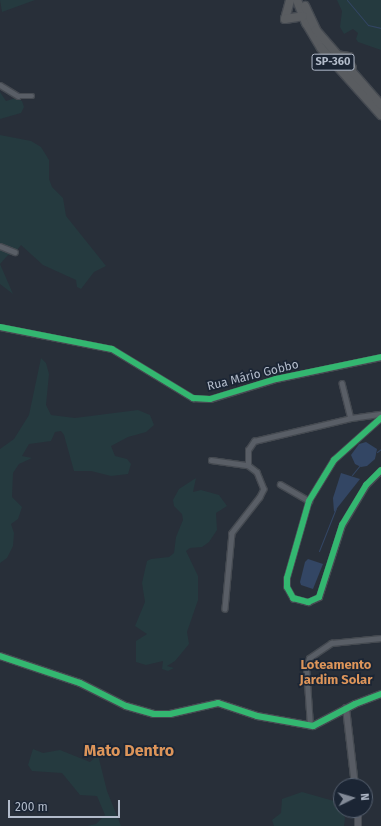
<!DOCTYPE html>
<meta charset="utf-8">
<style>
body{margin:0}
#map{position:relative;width:381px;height:826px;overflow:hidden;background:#282f39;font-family:"Fira Sans",sans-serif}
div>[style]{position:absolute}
.green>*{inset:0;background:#253a3f}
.water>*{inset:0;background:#334664}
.stream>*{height:1px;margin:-0.5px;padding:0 0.5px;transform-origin:0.5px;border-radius:0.5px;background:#334664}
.roads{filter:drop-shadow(1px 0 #454a51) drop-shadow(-1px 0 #454a51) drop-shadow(0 1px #454a51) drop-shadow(0 -1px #454a51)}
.street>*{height:4.5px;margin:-2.25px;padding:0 2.25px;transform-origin:2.25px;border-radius:2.25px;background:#595e66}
.secondary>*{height:6px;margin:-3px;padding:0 3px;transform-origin:3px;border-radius:3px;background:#585c64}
.highway>*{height:8px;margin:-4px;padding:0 4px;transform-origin:4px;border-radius:4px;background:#595c60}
.cycleway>*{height:6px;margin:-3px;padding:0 3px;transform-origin:3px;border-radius:3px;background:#33b770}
span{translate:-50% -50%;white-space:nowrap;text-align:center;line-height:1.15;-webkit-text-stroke:3.5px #1b2534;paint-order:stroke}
.shield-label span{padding:1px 3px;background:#1b2534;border:1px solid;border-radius:3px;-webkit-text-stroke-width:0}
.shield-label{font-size:11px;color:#b2bbca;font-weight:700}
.street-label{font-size:12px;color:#b2bbca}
.neighbourhood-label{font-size:13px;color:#dd955a;font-weight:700}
.district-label{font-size:16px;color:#dd955a;font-weight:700}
.north{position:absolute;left:333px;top:778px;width:40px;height:40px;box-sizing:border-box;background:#1b2534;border:1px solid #576170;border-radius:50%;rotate:85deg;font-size:11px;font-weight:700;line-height:16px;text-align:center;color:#b2bbca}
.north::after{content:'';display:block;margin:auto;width:14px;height:18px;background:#828a97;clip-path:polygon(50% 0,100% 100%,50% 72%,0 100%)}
.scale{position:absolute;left:8px;top:800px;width:112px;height:18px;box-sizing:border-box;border:2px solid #b2bbca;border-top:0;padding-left:5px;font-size:12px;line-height:14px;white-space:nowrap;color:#b2bbca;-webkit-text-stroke:3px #1b2534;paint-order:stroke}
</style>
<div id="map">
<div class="green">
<i style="clip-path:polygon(0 0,35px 0,2px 12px)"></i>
<i style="clip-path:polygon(337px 0,381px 0,381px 50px,358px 42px,356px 39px,358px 33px,353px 29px,344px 34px,340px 27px,342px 11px)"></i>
<i style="clip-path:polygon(0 92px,6px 101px,16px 98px,22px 101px,24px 107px,21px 113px,0 119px)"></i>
<i style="clip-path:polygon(0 135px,31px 141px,41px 147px,49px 160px,49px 179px,52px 187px,63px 198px,66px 216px,106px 266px,94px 272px,81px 289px,77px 287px,76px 280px,43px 265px,21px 245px,13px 255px,8px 255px,0 264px,13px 294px,0 284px)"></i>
<i style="clip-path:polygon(41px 358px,46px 363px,49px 374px,46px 405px,51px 415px,75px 418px,138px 410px,150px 415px,154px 425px,146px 432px,128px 437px,111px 446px,115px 456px,127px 459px,131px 464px,128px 474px,111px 476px,91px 471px,74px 471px,64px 435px,61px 431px,55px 432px,51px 441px,29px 444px,22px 456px,32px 458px,19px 464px,13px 473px,12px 497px,22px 507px,18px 519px,11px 524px,14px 533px,13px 546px,7px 558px,0 563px,0 449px,14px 439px,29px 415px)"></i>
<i style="clip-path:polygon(196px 478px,193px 492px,201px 490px,219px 495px,227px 506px,216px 513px,217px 530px,209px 542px,202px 547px,190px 548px,186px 551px,198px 576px,198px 600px,187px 632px,189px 644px,175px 661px,167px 666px,174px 668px,168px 671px,162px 669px,163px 661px,146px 665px,136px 662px,136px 641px,147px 634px,135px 626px,145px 602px,142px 583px,147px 561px,151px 559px,169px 557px,174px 553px,176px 537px,183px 520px,182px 514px,174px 506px,173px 500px,179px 489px)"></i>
<i style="clip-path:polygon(33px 749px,43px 753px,60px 750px,90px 762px,98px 755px,107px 791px,121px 826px,87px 826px,96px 824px,105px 815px,97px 796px,80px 795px,62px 773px,32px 771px,28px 765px)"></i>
<i style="clip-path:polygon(302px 792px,334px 801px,334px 806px,342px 811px,345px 818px,344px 826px,274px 826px,272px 820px,281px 813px,282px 799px)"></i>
</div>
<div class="water">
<i style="clip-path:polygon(366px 442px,377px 449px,375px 459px,367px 466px,361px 467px,355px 464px,351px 455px,359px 444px)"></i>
<i style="clip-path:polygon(341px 473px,360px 479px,334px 512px,333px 498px)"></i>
<i style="clip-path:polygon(308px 559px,323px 564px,313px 589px,301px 585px,300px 582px,305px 562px)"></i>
</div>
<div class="stream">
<i style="left:347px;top:0;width:33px;rotate:50deg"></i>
<i style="left:368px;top:25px;width:13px;rotate:13deg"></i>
<i style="left:377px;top:452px;width:5px;rotate:-37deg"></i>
<i style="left:352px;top:475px;width:13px;rotate:-51deg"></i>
<i style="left:319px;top:551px;width:46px;rotate:-68.4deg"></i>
</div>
<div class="roads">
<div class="street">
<i style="left:0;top:85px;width:21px;rotate:31deg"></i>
<i style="left:18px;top:96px;width:14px"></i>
<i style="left:0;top:246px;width:16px;rotate:22deg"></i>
<i style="left:0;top:327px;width:114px;rotate:11.1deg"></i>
<i style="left:112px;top:349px;width:95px;rotate:31.2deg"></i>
<i style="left:193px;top:398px;width:17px;rotate:3deg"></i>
<i style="left:210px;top:399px;width:69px;rotate:-16.9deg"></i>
<i style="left:276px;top:379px;width:107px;rotate:-11.8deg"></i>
<i style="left:342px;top:383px;width:36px;rotate:76deg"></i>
<i style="left:381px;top:418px;width:63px;rotate:138.2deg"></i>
<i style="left:334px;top:460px;width:48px;rotate:121.4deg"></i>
<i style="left:309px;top:501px;width:80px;rotate:105.9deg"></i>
<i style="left:287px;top:578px;width:9px;rotate:90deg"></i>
<i style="left:287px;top:587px;width:13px;rotate:61deg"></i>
<i style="left:293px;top:598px;width:16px;rotate:15deg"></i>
<i style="left:308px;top:602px;width:12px;rotate:-24deg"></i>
<i style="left:319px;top:597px;width:76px;rotate:-72.3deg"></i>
<i style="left:342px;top:525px;width:47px;rotate:-59deg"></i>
<i style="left:366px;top:485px;width:21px;rotate:-45deg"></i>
<i style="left:211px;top:460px;width:37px;rotate:8deg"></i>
<i style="left:248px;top:465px;width:11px;rotate:38deg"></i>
<i style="left:257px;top:472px;width:18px;rotate:68deg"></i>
<i style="left:264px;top:489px;width:9px;rotate:117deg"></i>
<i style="left:260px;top:497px;width:46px;rotate:127.9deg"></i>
<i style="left:232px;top:533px;width:76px;rotate:95.3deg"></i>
<i style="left:248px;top:465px;width:15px;rotate:-90deg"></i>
<i style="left:248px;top:450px;width:11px;rotate:-56deg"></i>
<i style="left:254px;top:441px;width:100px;rotate:-13.3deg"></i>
<i style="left:351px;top:418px;width:30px;rotate:-8deg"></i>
<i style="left:280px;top:484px;width:34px;rotate:30deg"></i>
<i style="left:310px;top:726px;width:58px;rotate:-93.9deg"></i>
<i style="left:306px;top:668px;width:10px;rotate:-73deg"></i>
<i style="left:309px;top:658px;width:27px;rotate:-34deg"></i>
<i style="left:331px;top:643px;width:50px;rotate:-5.7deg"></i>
</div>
<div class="secondary">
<i style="left:0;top:656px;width:84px;rotate:18.6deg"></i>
<i style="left:80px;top:683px;width:51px;rotate:26.6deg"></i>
<i style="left:126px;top:706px;width:29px;rotate:16deg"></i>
<i style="left:154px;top:714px;width:16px"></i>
<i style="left:170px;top:714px;width:49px;rotate:-12.9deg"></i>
<i style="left:218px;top:703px;width:41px;rotate:18.4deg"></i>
<i style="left:257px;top:716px;width:57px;rotate:10.1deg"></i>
<i style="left:313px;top:726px;width:47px;rotate:-27.6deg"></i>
<i style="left:355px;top:704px;width:28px;rotate:-21deg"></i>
<i style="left:346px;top:708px;width:79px;rotate:83.4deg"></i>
<i style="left:358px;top:810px;width:16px;rotate:90deg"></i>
</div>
<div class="highway">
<i style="left:297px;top:0;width:25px;rotate:69deg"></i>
<i style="left:306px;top:23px;width:29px;rotate:59deg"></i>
<i style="left:321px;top:48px;width:90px;rotate:48.2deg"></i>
<i style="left:305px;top:6px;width:26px;rotate:65deg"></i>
<i style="left:316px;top:30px;width:99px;rotate:49.1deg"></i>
<i style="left:285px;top:19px;width:20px;rotate:-75deg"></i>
<i style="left:285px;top:19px;width:18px;rotate:-9deg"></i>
<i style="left:336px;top:55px;width:13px;rotate:9deg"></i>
<i style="left:349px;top:57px;width:5px;rotate:101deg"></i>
<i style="left:348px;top:62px;width:7px;rotate:56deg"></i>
</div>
</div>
<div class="cycleway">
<i style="left:0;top:327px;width:114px;rotate:11.1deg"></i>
<i style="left:112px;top:349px;width:95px;rotate:31.2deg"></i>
<i style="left:193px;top:398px;width:17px;rotate:3deg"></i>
<i style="left:210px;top:399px;width:69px;rotate:-16.9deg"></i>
<i style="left:276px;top:379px;width:107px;rotate:-11.8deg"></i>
<i style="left:381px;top:418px;width:63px;rotate:138.2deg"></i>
<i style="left:334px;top:460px;width:48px;rotate:121.4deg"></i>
<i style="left:309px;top:501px;width:80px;rotate:105.9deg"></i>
<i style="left:287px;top:578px;width:9px;rotate:90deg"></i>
<i style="left:287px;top:587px;width:13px;rotate:61deg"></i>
<i style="left:293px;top:598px;width:16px;rotate:15deg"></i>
<i style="left:308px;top:602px;width:12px;rotate:-24deg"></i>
<i style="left:319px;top:597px;width:76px;rotate:-72.3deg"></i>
<i style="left:342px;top:525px;width:47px;rotate:-59deg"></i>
<i style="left:366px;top:485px;width:21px;rotate:-45deg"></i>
<i style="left:0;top:656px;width:84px;rotate:18.6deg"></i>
<i style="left:80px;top:683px;width:51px;rotate:26.6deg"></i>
<i style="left:126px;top:706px;width:29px;rotate:16deg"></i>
<i style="left:154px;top:714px;width:16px"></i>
<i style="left:170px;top:714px;width:49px;rotate:-12.9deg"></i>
<i style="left:218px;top:703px;width:41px;rotate:18.4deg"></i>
<i style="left:257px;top:716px;width:57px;rotate:10.1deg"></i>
<i style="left:313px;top:726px;width:47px;rotate:-27.6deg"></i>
<i style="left:355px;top:704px;width:28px;rotate:-21deg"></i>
</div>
<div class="shield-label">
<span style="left:333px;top:62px">SP-360</span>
</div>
<div class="street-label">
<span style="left:253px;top:376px;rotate:-14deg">Rua Mário Gobbo</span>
</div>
<div class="neighbourhood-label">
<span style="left:336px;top:673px">Loteamento<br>Jardim Solar</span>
</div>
<div class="district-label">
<span style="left:129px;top:751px">Mato Dentro</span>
</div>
<div class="north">N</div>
<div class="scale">200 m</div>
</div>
